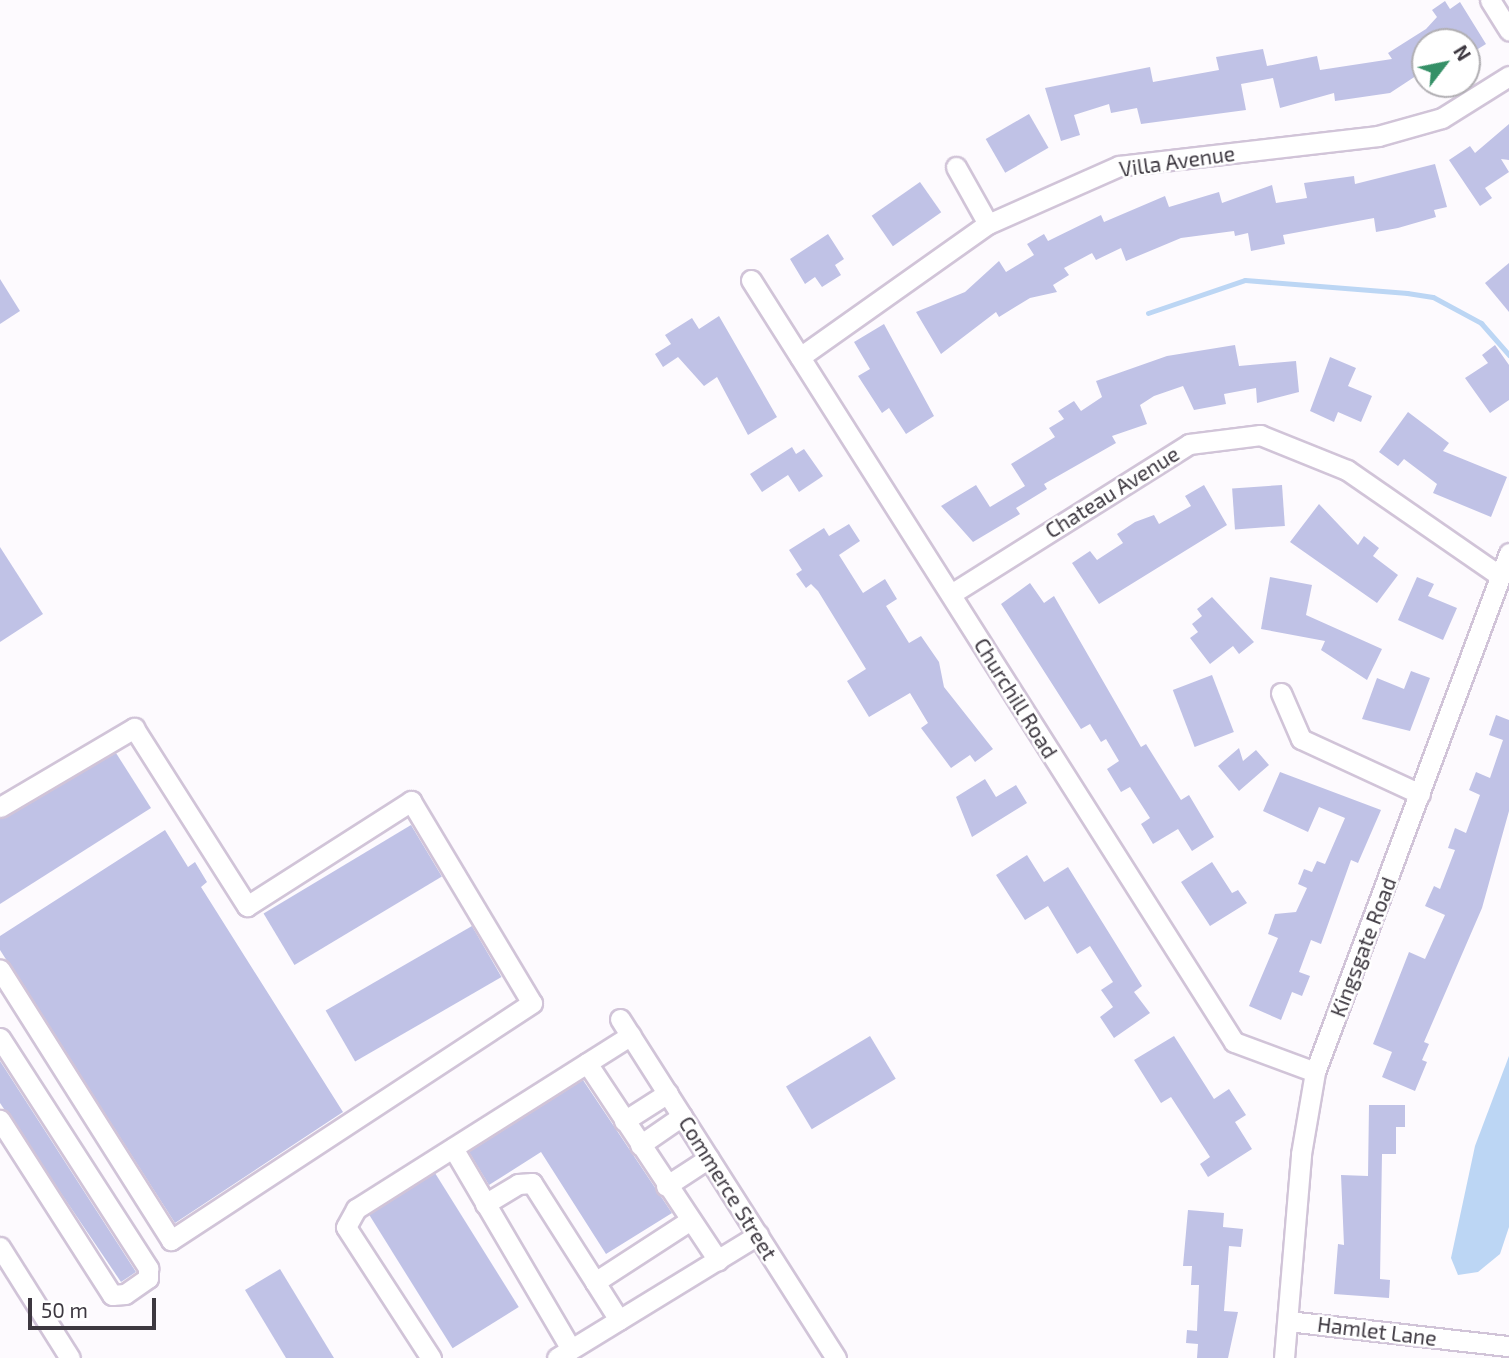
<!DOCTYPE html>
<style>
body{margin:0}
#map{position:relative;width:1509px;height:1358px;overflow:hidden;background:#fdfafe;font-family:"Exo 2",sans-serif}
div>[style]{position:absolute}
.water>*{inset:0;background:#bcd6f4}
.stream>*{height:5px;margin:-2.5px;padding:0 2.5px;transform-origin:2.5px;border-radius:2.5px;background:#bcd6f4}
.building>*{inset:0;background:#c0c2e6;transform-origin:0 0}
.roads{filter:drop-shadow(2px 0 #d1c4d8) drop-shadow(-2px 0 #d1c4d8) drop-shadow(0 2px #d1c4d8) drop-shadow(0 -2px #d1c4d8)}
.minor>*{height:19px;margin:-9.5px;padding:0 9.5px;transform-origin:9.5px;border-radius:9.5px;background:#fff}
span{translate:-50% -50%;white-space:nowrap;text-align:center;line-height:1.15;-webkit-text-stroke:5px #fff;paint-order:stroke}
.street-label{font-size:21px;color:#3d3840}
.north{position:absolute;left:1411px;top:28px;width:70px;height:70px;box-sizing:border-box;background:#fff;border:2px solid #b1afb3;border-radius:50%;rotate:58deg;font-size:19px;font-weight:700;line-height:28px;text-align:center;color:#3d3840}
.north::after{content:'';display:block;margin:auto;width:24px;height:32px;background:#359067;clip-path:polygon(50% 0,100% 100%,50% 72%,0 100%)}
.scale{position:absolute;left:28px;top:1298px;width:128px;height:32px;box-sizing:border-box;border:4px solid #3d3840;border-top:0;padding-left:9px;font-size:21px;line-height:24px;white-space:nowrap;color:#3d3840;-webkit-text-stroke:5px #fff;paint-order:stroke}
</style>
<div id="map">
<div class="water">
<i style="clip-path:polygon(1509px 1056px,1509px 1227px,1500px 1254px,1478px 1272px,1458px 1275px,1451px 1258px,1475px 1146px)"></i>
</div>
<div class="stream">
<i style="left:1148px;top:313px;width:102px;rotate:-18.8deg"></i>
<i style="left:1245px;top:280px;width:163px;rotate:4.6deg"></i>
<i style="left:1407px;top:293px;width:26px;rotate:9deg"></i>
<i style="left:1433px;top:297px;width:55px;rotate:28.4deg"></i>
<i style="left:1481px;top:323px;width:43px;rotate:48.8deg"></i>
</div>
<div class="building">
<i style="clip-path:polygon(1445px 1px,1450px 9px,1460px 2px,1486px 44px,1473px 52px,1467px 42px,1425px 42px,1425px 70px,1390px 93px,1335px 101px,1334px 93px,1280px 108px,1273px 78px,1241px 84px,1246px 110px,1141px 124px,1137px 108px,1111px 113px,1109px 104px,1074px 115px,1080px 135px,1061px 141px,1045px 88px,1150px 67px,1153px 82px,1219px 70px,1216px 57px,1263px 49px,1267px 66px,1317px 56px,1320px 70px,1392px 59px,1388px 53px,1426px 29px,1437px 17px,1432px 10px)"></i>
<i style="left:1029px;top:114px;width:39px;height:50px;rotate:60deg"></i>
<i style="clip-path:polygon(1509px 124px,1509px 160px,1501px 159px,1509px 172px,1485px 188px,1492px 198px,1480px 206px,1449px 160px,1470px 146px,1475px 153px)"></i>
<i style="clip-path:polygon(1435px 164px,1447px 207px,1434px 210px,1436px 217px,1398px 228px,1376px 232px,1374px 218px,1283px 235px,1285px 244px,1251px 251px,1248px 233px,1235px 236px,1234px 231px,1181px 238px,1126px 261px,1121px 248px,1096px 260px,1092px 253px,1064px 268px,1069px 275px,1053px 285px,1057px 292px,1030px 298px,999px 317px,996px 312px,941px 354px,916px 312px,965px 292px,999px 261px,1006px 272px,1034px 255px,1027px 244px,1044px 234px,1048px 241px,1101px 215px,1104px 222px,1165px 196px,1169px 207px,1219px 192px,1222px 203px,1272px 185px,1276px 203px,1307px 198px,1304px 183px,1354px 176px,1355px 184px)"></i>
<i style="left:920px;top:182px;width:37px;height:59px;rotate:55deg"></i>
<i style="clip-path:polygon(828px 234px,844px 259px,835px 265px,841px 275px,822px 287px,815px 277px,805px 284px,790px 259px)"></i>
<i style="clip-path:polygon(1509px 263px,1509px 312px,1485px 283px)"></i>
<i style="clip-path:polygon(0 279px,20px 311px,0 324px)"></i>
<i style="clip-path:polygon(719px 316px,777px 417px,748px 435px,717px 377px,704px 386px,678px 357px,663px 367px,655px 354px,671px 344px,665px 335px,692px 318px,699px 329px)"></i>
<i style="clip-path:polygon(884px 324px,934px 416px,906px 434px,889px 408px,882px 413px,858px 376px,870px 369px,854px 342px)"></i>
<i style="clip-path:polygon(1235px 345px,1239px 366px,1296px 361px,1299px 392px,1257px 403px,1256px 388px,1224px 394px,1226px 404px,1194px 410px,1183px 386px,1154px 396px,1140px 405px,1147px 424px,1112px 436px,1116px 443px,1044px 484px,1047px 489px,1016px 508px,1020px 514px,973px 542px,941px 506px,976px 485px,990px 507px,1025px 486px,1011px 464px,1055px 437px,1049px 428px,1064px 419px,1058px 411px,1074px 401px,1081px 411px,1102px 397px,1096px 381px,1167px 356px)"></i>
<i style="clip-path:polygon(1495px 345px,1509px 365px,1509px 400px,1490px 413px,1465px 378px,1488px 363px,1482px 355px)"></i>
<i style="clip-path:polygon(1330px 357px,1356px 368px,1348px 386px,1372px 396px,1361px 422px,1338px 412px,1334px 422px,1310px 411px)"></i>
<i style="clip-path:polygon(1408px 412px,1449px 443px,1443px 451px,1507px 477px,1491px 517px,1433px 493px,1437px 484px,1404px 459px,1398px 466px,1379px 452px)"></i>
<i style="clip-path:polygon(792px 447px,796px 454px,804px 449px,823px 476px,799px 492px,788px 475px,762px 492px,750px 474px)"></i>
<i style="clip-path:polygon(1204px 485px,1227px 525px,1099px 604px,1072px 563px,1090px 551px,1097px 560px,1123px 543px,1117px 534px,1135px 522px,1154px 515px,1159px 524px,1191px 506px,1185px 496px)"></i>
<i style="left:1282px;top:485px;width:41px;height:50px;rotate:86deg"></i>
<i style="clip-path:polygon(1319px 504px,1358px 545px,1364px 536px,1379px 548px,1373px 556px,1398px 575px,1377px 603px,1290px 542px)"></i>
<i style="clip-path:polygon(849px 524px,860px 541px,839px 555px,863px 593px,885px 579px,897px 599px,886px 606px,909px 643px,921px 636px,939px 662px,944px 687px,993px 749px,975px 762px,970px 755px,951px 768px,921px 728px,928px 723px,910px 693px,869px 717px,847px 681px,866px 669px,818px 591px,811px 584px,806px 588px,796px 574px,802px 570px,789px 550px,824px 528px,829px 536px)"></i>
<i style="clip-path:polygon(0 547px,43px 614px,0 642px)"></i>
<i style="clip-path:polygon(1270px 577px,1312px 585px,1306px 615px,1382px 649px,1367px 680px,1321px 650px,1325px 641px,1261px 629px)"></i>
<i style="clip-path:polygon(1417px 577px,1434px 584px,1428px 596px,1457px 608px,1443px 640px,1398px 620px)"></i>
<i style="clip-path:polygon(1030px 583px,1044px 603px,1054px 596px,1141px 747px,1146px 744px,1181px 800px,1189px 795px,1214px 837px,1192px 851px,1178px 829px,1153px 844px,1141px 824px,1150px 818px,1130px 787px,1121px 792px,1107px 769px,1119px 761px,1106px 739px,1101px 742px,1090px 724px,1081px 729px,1001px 604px)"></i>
<i style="clip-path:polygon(1212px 597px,1254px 642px,1239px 654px,1233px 646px,1210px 664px,1190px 638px,1198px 632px,1192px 624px,1202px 616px,1197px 609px)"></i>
<i style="clip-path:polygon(1411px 671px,1430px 678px,1410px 731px,1362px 719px,1377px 678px,1404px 689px)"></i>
<i style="left:1212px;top:675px;width:61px;height:42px;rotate:69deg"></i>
<i style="clip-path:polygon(1496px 715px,1509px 720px,1509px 811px,1482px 908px,1424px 1042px,1429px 1044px,1422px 1060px,1427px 1062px,1415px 1091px,1382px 1077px,1392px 1052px,1373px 1044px,1409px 952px,1425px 959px,1445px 915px,1425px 906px,1434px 886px,1440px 889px,1455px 850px,1448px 848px,1455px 828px,1466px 833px,1480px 795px,1469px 790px,1476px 772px,1490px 778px,1503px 740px,1489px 735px)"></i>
<i style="clip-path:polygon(1239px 748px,1243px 761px,1256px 750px,1269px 765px,1239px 791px,1218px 766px)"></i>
<i style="clip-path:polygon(116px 753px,151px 808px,0 904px,0 819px)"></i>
<i style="clip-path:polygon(1280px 772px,1381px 810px,1358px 863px,1351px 860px,1321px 944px,1311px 940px,1299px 972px,1310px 976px,1302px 996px,1292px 992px,1281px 1020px,1249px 1006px,1278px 938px,1268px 934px,1275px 914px,1296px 912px,1307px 888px,1298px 884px,1304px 869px,1312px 872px,1317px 861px,1325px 864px,1345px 818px,1319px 807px,1308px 832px,1263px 811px)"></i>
<i style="clip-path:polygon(985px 779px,996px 797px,1016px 785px,1027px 803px,972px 837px,956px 797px)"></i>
<i style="left:411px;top:825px;width:60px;height:172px;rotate:59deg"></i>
<i style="clip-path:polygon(165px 830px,188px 867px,195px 862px,207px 882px,201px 887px,343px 1112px,175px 1223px,0 950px,0 936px)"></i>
<i style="clip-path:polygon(1027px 855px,1044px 882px,1068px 867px,1142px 986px,1134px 992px,1150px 1013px,1114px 1038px,1100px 1017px,1113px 1007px,1101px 990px,1113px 982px,1090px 946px,1077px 954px,1048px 906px,1025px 920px,996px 875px)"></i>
<i style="clip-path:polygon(1212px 862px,1232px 893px,1238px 890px,1247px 903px,1210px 926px,1181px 882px)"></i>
<i style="left:472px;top:926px;width:59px;height:169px;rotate:60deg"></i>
<i style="left:870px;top:1036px;width:50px;height:98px;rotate:59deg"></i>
<i style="clip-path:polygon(1174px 1036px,1214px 1099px,1229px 1089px,1246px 1115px,1235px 1122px,1252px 1149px,1208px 1177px,1200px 1164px,1210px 1157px,1171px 1097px,1161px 1103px,1134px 1060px)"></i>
<i style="clip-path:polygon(0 1061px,136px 1272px,121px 1282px,0 1103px)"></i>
<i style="clip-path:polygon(583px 1080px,672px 1213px,606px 1254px,541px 1152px,489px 1185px,469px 1152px)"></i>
<i style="clip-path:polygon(1369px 1105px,1405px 1105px,1405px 1127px,1396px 1127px,1396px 1154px,1382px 1154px,1380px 1279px,1390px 1280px,1389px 1298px,1334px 1294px,1338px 1244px,1344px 1245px,1341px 1175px,1368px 1176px)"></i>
<i style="left:435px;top:1173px;width:158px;height:78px;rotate:58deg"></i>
<i style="clip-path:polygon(1188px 1210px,1224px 1213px,1223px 1227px,1243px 1229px,1241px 1247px,1229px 1246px,1224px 1311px,1238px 1312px,1228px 1358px,1197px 1358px,1198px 1344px,1186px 1343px,1187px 1330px,1197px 1331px,1199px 1285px,1191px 1285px,1192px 1266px,1183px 1266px)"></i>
<i style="clip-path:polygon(280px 1269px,334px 1358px,286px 1358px,245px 1290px)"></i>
</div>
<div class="roads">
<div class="minor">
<i style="left:1490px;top:0;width:36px;rotate:58deg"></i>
<i style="left:956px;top:167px;width:65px;rotate:60.7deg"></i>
<i style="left:751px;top:280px;width:902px;rotate:57.63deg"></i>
<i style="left:1234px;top:1042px;width:86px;rotate:20.3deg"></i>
<i style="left:800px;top:357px;width:230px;rotate:-35.3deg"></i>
<i style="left:988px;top:224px;width:143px;rotate:-23.9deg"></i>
<i style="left:1119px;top:166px;width:261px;rotate:-6.6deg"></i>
<i style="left:1378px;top:136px;width:66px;rotate:-15.7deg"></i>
<i style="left:1442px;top:118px;width:79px;rotate:-32.1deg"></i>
<i style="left:951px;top:594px;width:281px;rotate:-32.2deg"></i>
<i style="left:1189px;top:444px;width:72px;rotate:-7.2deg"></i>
<i style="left:1260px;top:435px;width:94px;rotate:21.9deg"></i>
<i style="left:1347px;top:470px;width:186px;rotate:34.7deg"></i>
<i style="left:1281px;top:693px;width:50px;rotate:66.5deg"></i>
<i style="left:1301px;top:739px;width:131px;rotate:24.8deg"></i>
<i style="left:0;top:807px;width:156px;rotate:-30.5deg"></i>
<i style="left:134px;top:728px;width:211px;rotate:57.6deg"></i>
<i style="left:247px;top:906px;width:195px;rotate:-32.6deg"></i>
<i style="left:411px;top:801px;width:235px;rotate:59.1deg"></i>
<i style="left:532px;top:1003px;width:432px;rotate:146.7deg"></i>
<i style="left:171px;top:1240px;width:320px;rotate:-122.3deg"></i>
<i style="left:620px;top:1019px;width:402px;rotate:57.5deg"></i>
<i style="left:0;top:1038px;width:274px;rotate:57.2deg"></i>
<i style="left:148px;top:1268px;width:10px;rotate:90deg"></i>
<i style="left:148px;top:1278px;width:28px;rotate:145deg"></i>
<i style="left:125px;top:1294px;width:13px;rotate:176deg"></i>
<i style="left:112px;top:1295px;width:208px;rotate:-122.6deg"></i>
<i style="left:587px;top:1063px;width:237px;rotate:56.4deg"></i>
<i style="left:624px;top:1121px;width:52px;rotate:-32.5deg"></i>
<i style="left:640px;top:1145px;width:51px;rotate:-34.6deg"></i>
<i style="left:453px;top:1148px;width:233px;rotate:59.6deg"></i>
<i style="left:666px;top:1186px;width:51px;rotate:-33.1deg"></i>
<i style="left:485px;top:1204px;width:39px;rotate:-31deg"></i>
<i style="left:518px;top:1184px;width:14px;rotate:-4deg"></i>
<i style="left:532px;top:1183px;width:117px;rotate:57.5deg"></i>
<i style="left:0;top:1247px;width:131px;rotate:57.8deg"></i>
<i style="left:619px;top:1320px;width:45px;rotate:-122.3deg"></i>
<i style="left:595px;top:1282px;width:112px;rotate:-33deg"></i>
<i style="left:1288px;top:1321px;width:222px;rotate:6.5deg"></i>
<i style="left:431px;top:1358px;width:156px;rotate:-123deg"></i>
<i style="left:346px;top:1227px;width:21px;rotate:-61deg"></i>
<i style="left:356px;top:1209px;width:325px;rotate:-32.3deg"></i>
<i style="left:557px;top:1358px;width:236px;rotate:-31.5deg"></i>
<i style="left:1284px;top:1358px;width:205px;rotate:-85.2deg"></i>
<i style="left:1301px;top:1154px;width:83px;rotate:-80.3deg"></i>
<i style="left:1315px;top:1072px;width:554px;rotate:-69.5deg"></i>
</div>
</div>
<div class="street-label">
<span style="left:1177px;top:161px;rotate:-8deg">Villa Avenue</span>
<span style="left:1112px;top:492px;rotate:-32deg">Chateau Avenue</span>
<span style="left:1016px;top:698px;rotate:58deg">Churchill Road</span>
<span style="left:1363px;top:947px;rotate:-69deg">Kingsgate Road</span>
<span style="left:728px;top:1188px;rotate:58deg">Commerce Street</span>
<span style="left:1377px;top:1331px;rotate:7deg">Hamlet Lane</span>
</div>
<div class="north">N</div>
<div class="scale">50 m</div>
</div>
